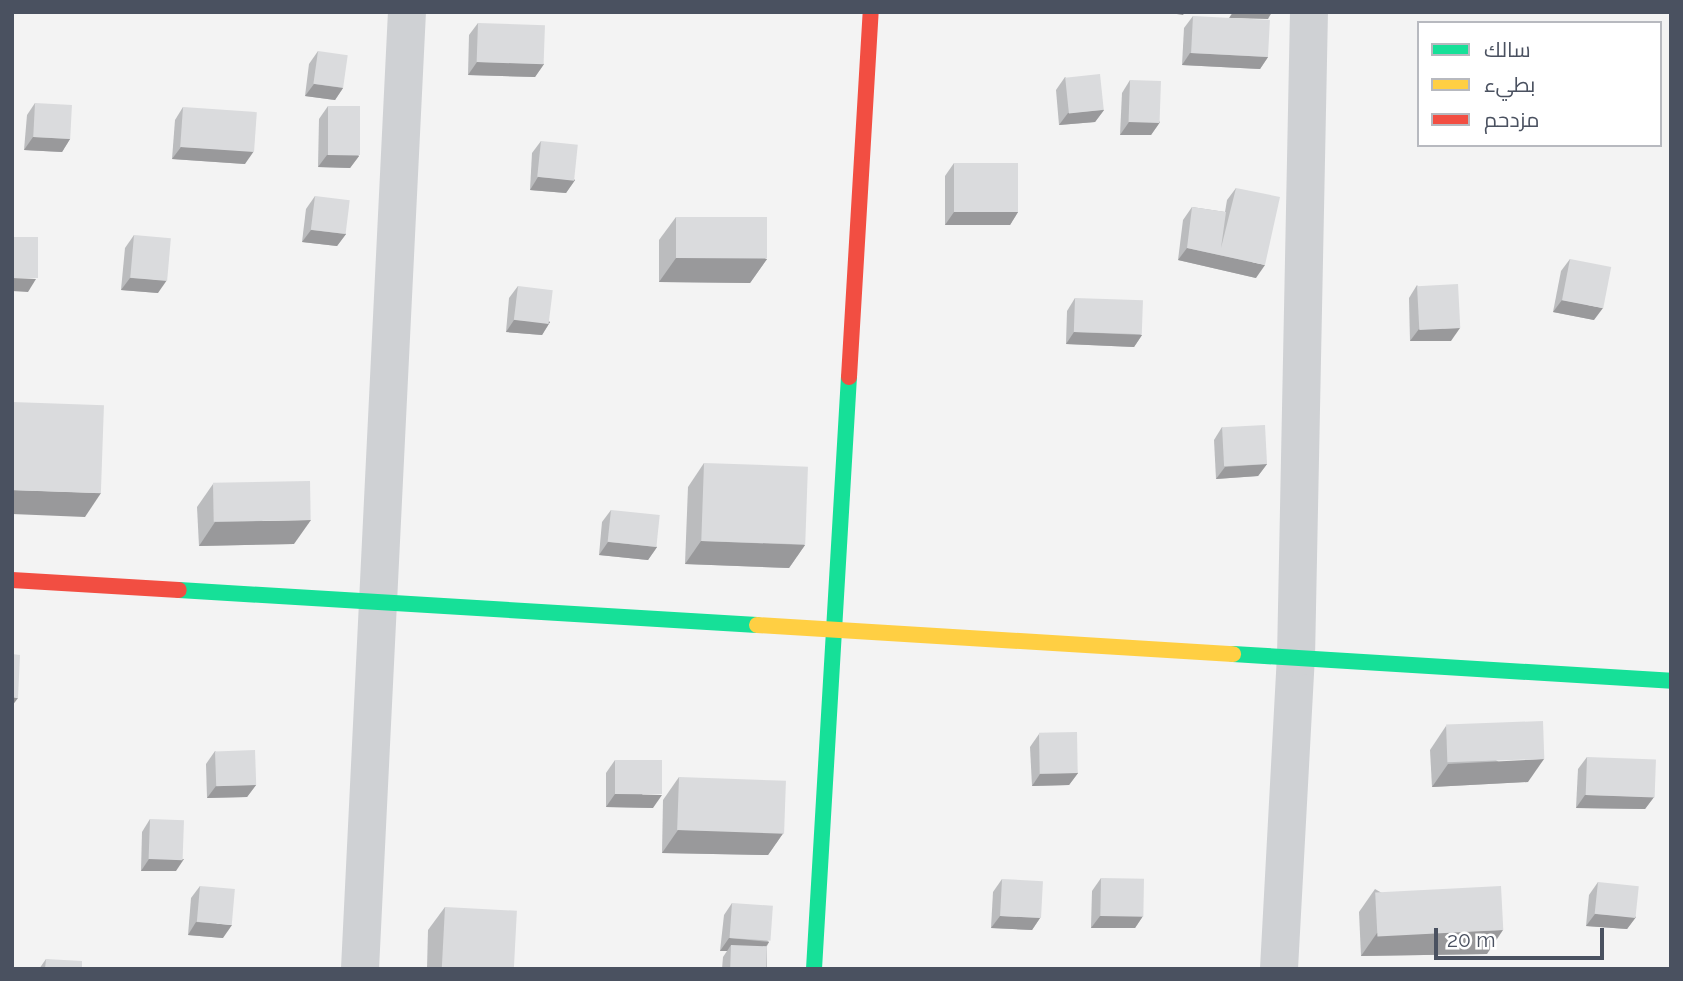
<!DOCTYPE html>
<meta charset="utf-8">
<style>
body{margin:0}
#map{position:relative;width:1683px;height:981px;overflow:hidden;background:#f3f3f3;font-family:Raleway,Cairo,sans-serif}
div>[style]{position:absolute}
.street>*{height:38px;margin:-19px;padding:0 19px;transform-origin:19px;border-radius:19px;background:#cfd1d4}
.fast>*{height:16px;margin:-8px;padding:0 8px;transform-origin:8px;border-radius:8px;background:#16e098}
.slow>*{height:16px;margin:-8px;padding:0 8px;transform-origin:8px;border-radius:8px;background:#ffcf43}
.jam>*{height:16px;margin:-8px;padding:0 8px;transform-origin:8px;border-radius:8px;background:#f24e42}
.wall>*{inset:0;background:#bbbcbe}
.shaded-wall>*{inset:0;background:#99999b}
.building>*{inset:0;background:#dadbdd;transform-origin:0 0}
span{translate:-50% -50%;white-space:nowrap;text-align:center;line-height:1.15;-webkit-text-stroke:6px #fff;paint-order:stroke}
.frame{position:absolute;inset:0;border:14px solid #4a5160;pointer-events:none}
.legend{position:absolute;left:1417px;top:21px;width:245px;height:126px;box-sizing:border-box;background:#fff;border:2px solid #b7b9bf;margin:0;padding:9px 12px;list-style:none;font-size:21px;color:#4a5160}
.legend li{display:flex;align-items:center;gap:14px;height:35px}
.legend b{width:35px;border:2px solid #b7b9bf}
.scale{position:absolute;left:1434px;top:928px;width:170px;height:32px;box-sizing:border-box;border:4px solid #4a5160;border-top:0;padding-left:9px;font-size:21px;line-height:24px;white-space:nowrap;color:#4a5160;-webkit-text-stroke:5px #fff;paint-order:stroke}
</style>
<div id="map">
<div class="street">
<i style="left:360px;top:969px;width:958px;rotate:-87.19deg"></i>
<i style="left:1279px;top:969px;width:311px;rotate:-86.9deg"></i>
<i style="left:1296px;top:658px;width:646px;rotate:-88.85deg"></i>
</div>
<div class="fast">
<i style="left:179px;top:590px;width:579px;rotate:3.47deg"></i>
<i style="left:1233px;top:654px;width:439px;rotate:3.5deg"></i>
<i style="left:814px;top:969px;width:593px;rotate:-86.62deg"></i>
</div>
<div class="slow">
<i style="left:757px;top:625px;width:477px;rotate:3.5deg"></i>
</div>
<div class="jam">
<i style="left:849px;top:377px;width:366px;rotate:-86.6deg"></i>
<i style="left:12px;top:580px;width:167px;rotate:3.4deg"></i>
</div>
<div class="wall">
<i style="clip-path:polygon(1193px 16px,1268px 57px,1260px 69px,1182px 65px,1184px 28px)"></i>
<i style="clip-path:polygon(478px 23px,544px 64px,535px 77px,468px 75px,469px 35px)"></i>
<i style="clip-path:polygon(318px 51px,343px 88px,335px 100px,305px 96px,309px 64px)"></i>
<i style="clip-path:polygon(1065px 77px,1104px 110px,1095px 122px,1059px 125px,1056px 90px)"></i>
<i style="clip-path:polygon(1130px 80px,1160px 122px,1151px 135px,1120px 135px,1122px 93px)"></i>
<i style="clip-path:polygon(35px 103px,70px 139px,62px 152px,24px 150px,27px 115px)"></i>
<i style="clip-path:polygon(328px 106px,359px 156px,350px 168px,318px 167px,319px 119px)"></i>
<i style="clip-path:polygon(183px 107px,245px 164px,172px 159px,175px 120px)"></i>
<i style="clip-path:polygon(541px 141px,575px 180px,566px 193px,530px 190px,532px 153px)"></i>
<i style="clip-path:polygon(954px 163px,1018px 212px,1010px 225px,945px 225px,945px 176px)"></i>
<i style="clip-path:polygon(1236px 188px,1256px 278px,1178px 260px,1183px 220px,1192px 207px,1225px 212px,1227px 200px)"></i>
<i style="clip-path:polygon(315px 196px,346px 234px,337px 246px,302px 242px,306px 209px)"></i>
<i style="clip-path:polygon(676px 217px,767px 259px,750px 283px,659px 282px,659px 240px)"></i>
<i style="clip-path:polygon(134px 235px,158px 293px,121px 290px,125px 248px)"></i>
<i style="clip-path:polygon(1570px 259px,1594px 320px,1553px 312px,1561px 271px)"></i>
<i style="clip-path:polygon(1417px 285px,1451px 341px,1410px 341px,1409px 298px)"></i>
<i style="clip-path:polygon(518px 286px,550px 322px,542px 335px,506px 332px,509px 298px)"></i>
<i style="clip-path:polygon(1075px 298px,1142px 335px,1134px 347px,1066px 344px,1067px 311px)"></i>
<i style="clip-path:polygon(1222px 427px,1267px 464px,1258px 476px,1216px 479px,1214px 440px)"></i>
<i style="clip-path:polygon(704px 463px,805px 545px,789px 568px,685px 564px,688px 487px)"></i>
<i style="clip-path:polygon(213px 484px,294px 544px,199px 546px,197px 507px)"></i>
<i style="clip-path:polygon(611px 510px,657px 547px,648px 560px,599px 555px,602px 522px)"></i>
<i style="clip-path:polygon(1446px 726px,1528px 782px,1432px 787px,1430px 750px)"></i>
<i style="clip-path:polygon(1039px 734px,1078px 773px,1069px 785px,1032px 786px,1030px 747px)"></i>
<i style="clip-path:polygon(215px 751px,256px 785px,247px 797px,207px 798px,206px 764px)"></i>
<i style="clip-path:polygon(1587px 757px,1654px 797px,1645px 809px,1576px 808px,1578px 769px)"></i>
<i style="clip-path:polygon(615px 760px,653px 808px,606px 807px,606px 773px)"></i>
<i style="clip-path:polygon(679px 777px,784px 832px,768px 855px,662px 853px,663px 800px)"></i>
<i style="clip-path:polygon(150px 819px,176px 871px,141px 871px,142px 832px)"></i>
<i style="clip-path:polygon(1101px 878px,1143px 916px,1135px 928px,1091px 928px,1092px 891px)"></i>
<i style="clip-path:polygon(1002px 879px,1040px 918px,1032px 930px,991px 928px,993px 892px)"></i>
<i style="clip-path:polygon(1598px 882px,1636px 917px,1627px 929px,1586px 926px,1589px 895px)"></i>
<i style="clip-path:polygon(200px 886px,223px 938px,188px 935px,191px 898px)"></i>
<i style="clip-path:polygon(1375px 889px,1487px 954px,1361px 956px,1359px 912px)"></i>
<i style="clip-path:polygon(732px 903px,769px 942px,767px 946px,767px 969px,722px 969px,723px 957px,727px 951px,720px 951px,724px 915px)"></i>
<i style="clip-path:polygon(445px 907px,515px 969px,427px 969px,428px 930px)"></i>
<i style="clip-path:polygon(46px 959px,82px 969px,39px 969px)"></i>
</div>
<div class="shaded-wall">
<i style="clip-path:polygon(1164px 12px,1185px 12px,1183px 15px)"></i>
<i style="clip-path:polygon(1233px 12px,1272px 12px,1268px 19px,1229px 18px)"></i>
<i style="clip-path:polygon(1190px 53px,1268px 57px,1260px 69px,1182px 65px)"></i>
<i style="clip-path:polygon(477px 62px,544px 64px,535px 77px,468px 75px)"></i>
<i style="clip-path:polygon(314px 84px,343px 88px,335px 100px,305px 96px)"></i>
<i style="clip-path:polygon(1104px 110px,1095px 122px,1059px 125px,1068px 113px)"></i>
<i style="clip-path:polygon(1129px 122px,1160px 122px,1151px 135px,1120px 135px)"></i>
<i style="clip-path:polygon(33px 137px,70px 139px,62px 152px,24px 150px)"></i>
<i style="clip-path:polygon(181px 147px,254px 151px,245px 164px,172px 159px)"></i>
<i style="clip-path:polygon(327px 155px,359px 156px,350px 168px,318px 167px)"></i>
<i style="clip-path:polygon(538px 177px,575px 180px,566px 193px,530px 190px)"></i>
<i style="clip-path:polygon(954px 212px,1018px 212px,1010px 225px,945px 225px)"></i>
<i style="clip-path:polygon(311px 230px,346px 234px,337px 246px,302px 242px)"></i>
<i style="clip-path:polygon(1187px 248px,1265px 265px,1256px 278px,1178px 260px)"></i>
<i style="clip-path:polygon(676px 258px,767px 259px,750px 283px,659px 282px)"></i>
<i style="clip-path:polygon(12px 278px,36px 279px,28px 292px,12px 291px)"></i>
<i style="clip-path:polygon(130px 278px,167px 280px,158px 293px,121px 290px)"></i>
<i style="clip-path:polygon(1562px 300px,1603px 308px,1594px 320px,1553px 312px)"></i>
<i style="clip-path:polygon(514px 320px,550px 322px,542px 335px,506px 332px)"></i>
<i style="clip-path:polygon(1460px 328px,1451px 341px,1410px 341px,1419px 329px)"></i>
<i style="clip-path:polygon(1074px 332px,1142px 335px,1134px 347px,1066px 344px)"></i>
<i style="clip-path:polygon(1267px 464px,1258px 476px,1216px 479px,1225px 467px)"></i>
<i style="clip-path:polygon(12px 490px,101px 493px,85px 517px,12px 514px)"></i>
<i style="clip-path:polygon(311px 520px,294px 544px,199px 546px,215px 522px)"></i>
<i style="clip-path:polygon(701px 541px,805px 545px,789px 568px,685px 564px)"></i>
<i style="clip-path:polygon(608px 542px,657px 547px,648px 560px,599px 555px)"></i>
<i style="clip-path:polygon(12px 697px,18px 698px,12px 706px)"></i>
<i style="clip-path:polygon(1544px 759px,1528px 782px,1432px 787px,1448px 764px)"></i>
<i style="clip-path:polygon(1078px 773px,1069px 785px,1032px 786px,1040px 774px)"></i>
<i style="clip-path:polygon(256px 785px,247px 797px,207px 798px,216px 786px)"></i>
<i style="clip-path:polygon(615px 794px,662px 795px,653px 808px,606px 807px)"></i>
<i style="clip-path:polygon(1585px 795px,1654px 797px,1645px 809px,1576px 808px)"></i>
<i style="clip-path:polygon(678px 830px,784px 832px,768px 855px,662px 853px)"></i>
<i style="clip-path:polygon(149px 859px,184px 859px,176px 871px,141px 871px)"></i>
<i style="clip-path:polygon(1595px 914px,1636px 917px,1627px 929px,1586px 926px)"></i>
<i style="clip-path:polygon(1000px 916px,1040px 918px,1032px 930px,991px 928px)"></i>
<i style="clip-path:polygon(1100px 916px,1143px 916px,1135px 928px,1091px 928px)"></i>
<i style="clip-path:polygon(196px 922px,232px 925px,223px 938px,188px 935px)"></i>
<i style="clip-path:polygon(1503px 930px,1487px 954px,1361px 956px,1377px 933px)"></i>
<i style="clip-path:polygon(729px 938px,769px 942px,760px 955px,731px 945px,727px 951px,720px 951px)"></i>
</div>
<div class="building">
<i style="left:1193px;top:16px;width:77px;height:37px;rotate:3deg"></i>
<i style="left:478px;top:23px;width:67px;height:39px;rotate:2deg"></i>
<i style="left:318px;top:51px;width:30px;height:33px;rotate:8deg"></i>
<i style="left:1100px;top:74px;width:36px;height:35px;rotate:84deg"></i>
<i style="left:1130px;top:80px;width:31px;height:42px;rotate:2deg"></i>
<i style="left:35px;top:103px;width:37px;height:34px;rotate:3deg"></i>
<i style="left:328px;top:106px;width:32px;height:49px"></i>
<i style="left:183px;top:107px;width:74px;height:40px;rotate:4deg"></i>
<i style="left:541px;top:141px;width:37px;height:36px;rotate:6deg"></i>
<i style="left:954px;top:163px;width:64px;height:49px"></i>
<i style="clip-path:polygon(1236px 188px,1280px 197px,1265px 265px,1187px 248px,1192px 207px,1226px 212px,1221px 248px)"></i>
<i style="left:315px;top:196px;width:35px;height:34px;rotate:7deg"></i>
<i style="left:676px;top:217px;width:91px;height:41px"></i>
<i style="left:134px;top:235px;width:37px;height:43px;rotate:5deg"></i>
<i style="left:12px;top:237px;width:26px;height:41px"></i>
<i style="left:1570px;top:259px;width:42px;height:42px;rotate:11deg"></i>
<i style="left:1458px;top:284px;width:44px;height:41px;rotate:87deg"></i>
<i style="left:518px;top:286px;width:35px;height:34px;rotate:7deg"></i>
<i style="left:1075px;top:298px;width:68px;height:34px;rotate:2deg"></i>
<i style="left:12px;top:402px;width:92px;height:88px;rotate:2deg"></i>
<i style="left:1265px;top:425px;width:39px;height:43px;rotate:87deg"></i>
<i style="left:704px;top:463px;width:104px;height:78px;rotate:2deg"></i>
<i style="left:310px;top:481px;width:39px;height:97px;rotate:89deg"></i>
<i style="left:611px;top:510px;width:49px;height:32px;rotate:6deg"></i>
<i style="clip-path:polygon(12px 654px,20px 655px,18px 698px,12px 697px)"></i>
<i style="left:1543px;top:721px;width:38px;height:97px;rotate:88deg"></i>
<i style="left:1077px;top:732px;width:41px;height:38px;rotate:89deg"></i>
<i style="left:255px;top:750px;width:35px;height:40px;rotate:88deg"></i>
<i style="left:1587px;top:757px;width:69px;height:38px;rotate:2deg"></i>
<i style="left:615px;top:760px;width:47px;height:34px"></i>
<i style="left:679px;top:777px;width:107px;height:53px;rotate:2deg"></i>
<i style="left:150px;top:819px;width:34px;height:40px;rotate:2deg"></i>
<i style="left:1101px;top:878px;width:43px;height:38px;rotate:1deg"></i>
<i style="left:1002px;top:879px;width:41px;height:37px;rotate:3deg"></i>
<i style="left:1598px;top:882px;width:41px;height:32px;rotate:6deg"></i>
<i style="left:200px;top:886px;width:35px;height:36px;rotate:5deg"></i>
<i style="left:1501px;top:886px;width:44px;height:126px;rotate:87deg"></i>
<i style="left:732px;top:903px;width:41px;height:35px;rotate:4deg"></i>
<i style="left:445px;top:907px;width:72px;height:62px;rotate:3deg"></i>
<i style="left:731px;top:945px;width:36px;height:24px;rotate:2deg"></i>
<i style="clip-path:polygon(46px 959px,82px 961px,82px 969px,45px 969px)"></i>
</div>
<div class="frame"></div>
<ul class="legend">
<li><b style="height:9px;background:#16e098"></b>سالك</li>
<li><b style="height:9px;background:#ffcf43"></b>بطيء</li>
<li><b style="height:9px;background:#f24e42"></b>مزدحم</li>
</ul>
<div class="scale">20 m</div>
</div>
